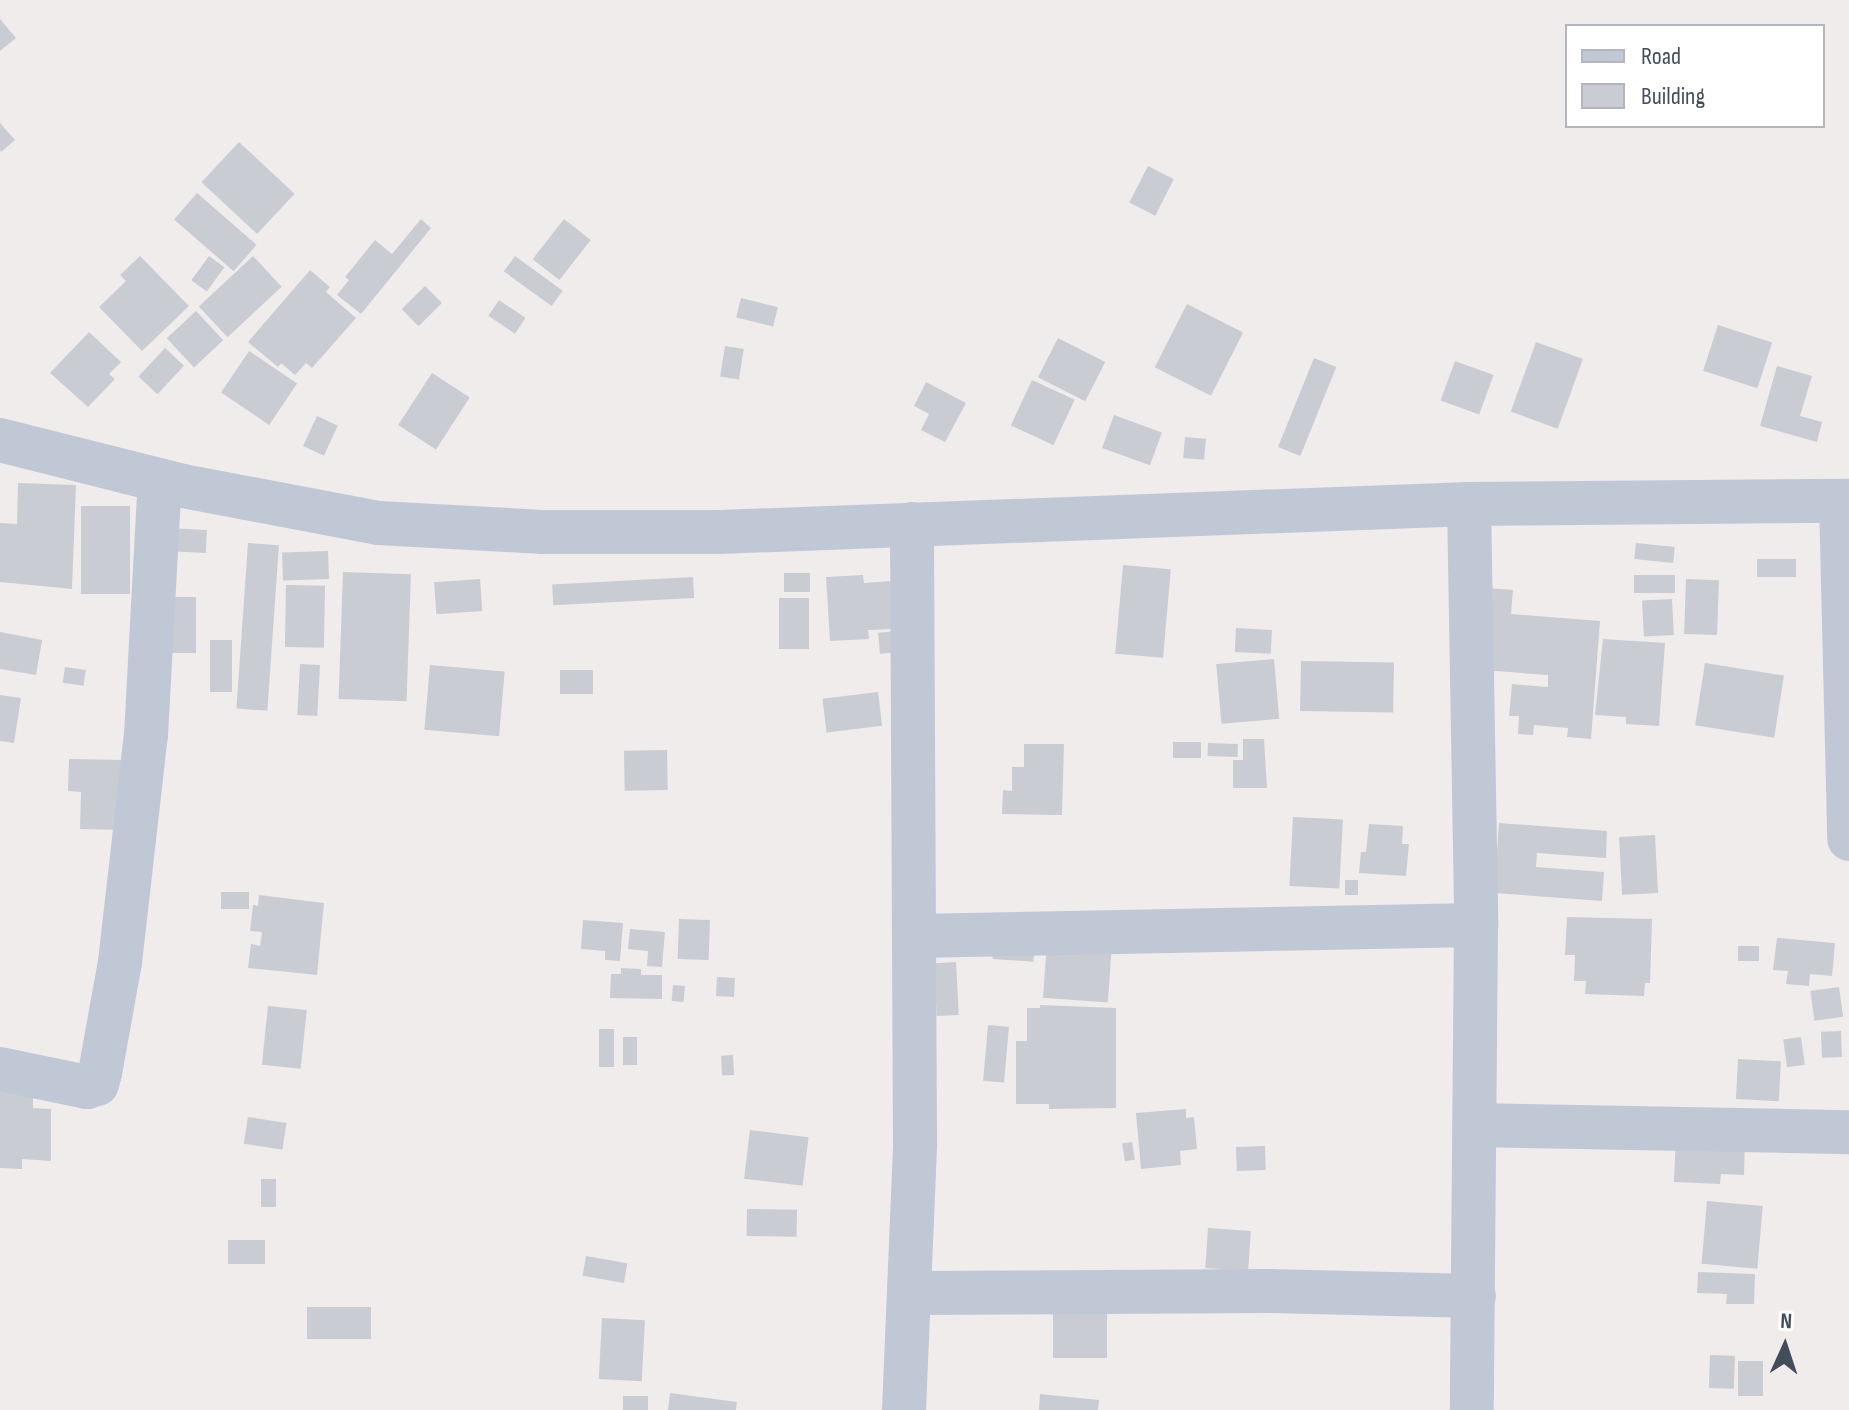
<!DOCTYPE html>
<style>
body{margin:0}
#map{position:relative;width:1849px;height:1410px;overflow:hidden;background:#efeceb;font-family:"Sofia Sans Condensed",sans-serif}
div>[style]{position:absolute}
.building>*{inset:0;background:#caccd4;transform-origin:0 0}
.minor>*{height:44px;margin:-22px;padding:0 22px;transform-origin:22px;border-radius:22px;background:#c0c8d5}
span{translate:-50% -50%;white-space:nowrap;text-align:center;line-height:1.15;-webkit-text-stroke:6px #fff;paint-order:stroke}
.legend{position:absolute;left:1565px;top:24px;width:260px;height:104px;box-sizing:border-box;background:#fff;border:2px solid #b3b7bd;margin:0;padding:10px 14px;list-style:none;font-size:24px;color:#424c5b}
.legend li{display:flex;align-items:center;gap:16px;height:40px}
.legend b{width:40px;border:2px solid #b3b7bd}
.north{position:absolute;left:1745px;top:1306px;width:80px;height:80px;-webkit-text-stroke:6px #fff;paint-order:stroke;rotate:3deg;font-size:22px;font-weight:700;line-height:32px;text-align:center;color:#424c5b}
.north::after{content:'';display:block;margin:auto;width:28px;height:36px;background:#424c5b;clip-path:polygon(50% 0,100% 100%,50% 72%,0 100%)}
</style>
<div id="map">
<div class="building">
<i style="clip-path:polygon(0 19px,16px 38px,0 51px)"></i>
<i style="clip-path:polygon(0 123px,15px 140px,1px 152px,0 150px)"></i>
<i style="left:239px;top:142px;width:76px;height:55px;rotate:43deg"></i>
<i style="left:1148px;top:166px;width:29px;height:41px;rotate:27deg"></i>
<i style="left:197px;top:193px;width:79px;height:35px;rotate:41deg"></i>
<i style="clip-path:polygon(421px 219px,431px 228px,361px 314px,337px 295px,349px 280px,345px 277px,375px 240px,392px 254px)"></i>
<i style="left:564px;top:219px;width:34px;height:51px;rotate:38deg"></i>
<i style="clip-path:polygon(140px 256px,189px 306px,142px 351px,99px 307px,126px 281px,120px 275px)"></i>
<i style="left:209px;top:256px;width:19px;height:30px;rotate:36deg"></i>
<i style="left:253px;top:256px;width:42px;height:74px;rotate:47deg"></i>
<i style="left:515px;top:256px;width:59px;height:19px;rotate:36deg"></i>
<i style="clip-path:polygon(310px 270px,330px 287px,326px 292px,356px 318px,312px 368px,306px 363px,295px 375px,281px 363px,278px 367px,248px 342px)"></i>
<i style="left:425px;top:286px;width:24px;height:33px;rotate:45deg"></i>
<i style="left:741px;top:298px;width:38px;height:20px;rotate:14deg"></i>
<i style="left:499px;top:300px;width:32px;height:19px;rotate:34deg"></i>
<i style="left:1187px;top:304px;width:63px;height:71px;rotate:27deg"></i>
<i style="left:196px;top:311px;width:40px;height:40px;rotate:47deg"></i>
<i style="left:1718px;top:325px;width:57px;height:48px;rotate:18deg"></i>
<i style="clip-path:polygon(89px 332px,121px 362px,109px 374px,115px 379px,88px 407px,50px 373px)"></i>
<i style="left:1058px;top:338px;width:53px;height:44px;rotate:27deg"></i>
<i style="left:1536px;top:342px;width:50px;height:74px;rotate:20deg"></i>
<i style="left:725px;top:346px;width:19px;height:31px;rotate:9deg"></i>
<i style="left:165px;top:348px;width:26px;height:39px;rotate:43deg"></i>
<i style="left:249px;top:351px;width:58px;height:50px;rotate:34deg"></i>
<i style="left:1314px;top:358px;width:24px;height:96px;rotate:22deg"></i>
<i style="left:1455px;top:361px;width:41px;height:42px;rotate:20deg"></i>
<i style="clip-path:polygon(1777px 366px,1812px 376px,1800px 416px,1822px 422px,1817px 442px,1760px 426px)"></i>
<i style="left:432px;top:373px;width:45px;height:62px;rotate:33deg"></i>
<i style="left:1032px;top:380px;width:47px;height:50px;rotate:25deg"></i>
<i style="clip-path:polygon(926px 382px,966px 403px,945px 442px,921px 430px,929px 414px,914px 406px)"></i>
<i style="left:1114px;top:415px;width:51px;height:35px;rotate:20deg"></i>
<i style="left:317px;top:416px;width:23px;height:33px;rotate:25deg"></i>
<i style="left:1185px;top:437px;width:21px;height:21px;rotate:5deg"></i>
<i style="clip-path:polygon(18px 483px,76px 485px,72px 589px,0 582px,0 523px,17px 524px)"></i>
<i style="left:81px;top:506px;width:49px;height:88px"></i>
<i style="left:168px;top:528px;width:39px;height:23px;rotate:3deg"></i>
<i style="left:248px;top:543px;width:31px;height:166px;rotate:4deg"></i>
<i style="left:1636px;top:543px;width:39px;height:16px;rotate:6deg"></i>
<i style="left:328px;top:551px;width:28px;height:46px;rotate:88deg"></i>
<i style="left:1796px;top:559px;width:18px;height:39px;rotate:90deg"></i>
<i style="left:1123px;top:565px;width:48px;height:89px;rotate:5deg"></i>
<i style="left:343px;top:572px;width:68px;height:127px;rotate:2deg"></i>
<i style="left:784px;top:573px;width:26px;height:19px"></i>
<i style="clip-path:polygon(863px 575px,864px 583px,892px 581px,895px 629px,868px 630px,869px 639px,830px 641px,826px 577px)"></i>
<i style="left:1675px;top:575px;width:18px;height:41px;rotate:90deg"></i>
<i style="left:693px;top:577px;width:21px;height:141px;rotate:87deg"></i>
<i style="left:480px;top:579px;width:32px;height:46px;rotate:86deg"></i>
<i style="left:1686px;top:579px;width:33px;height:55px;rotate:2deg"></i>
<i style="left:286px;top:585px;width:39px;height:62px;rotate:1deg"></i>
<i style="clip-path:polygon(1488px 588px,1513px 590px,1511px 614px,1600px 621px,1591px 739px,1567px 737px,1568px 728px,1534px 725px,1533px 735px,1518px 734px,1519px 716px,1509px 716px,1512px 684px,1548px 687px,1548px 675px,1482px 670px)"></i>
<i style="left:160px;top:597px;width:36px;height:56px"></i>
<i style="left:779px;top:598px;width:30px;height:51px"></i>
<i style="left:1672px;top:599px;width:36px;height:30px;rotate:87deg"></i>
<i style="left:1236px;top:628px;width:36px;height:24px;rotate:3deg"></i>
<i style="left:899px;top:631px;width:21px;height:21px;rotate:85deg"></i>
<i style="clip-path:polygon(0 632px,42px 640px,36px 675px,0 669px)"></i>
<i style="clip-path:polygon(1603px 639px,1665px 643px,1659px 726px,1626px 724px,1626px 717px,1595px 715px)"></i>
<i style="left:210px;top:640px;width:22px;height:52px"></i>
<i style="left:1274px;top:659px;width:60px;height:58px;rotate:85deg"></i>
<i style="left:1301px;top:661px;width:93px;height:50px;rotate:1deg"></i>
<i style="left:1705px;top:663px;width:80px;height:63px;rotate:9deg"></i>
<i style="left:300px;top:664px;width:20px;height:51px;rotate:3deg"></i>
<i style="left:430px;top:665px;width:75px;height:65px;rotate:5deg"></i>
<i style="left:65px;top:667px;width:21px;height:16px;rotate:8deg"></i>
<i style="left:560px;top:670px;width:33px;height:24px"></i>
<i style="left:878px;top:692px;width:34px;height:56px;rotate:83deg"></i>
<i style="clip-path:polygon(0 695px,21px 698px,14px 743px,0 741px)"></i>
<i style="clip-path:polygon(1243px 739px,1264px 739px,1267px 788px,1233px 788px,1233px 760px,1243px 760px)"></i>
<i style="left:1173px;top:742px;width:28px;height:16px"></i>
<i style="left:1208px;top:743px;width:30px;height:13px;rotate:2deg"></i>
<i style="clip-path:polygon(1024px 744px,1064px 744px,1062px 815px,1002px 814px,1003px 790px,1012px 791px,1012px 767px,1024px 767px)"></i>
<i style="left:667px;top:750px;width:40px;height:43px;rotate:89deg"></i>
<i style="clip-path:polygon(69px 759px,124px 760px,122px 830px,80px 829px,81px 792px,68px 791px)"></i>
<i style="left:1293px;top:817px;width:50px;height:69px;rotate:3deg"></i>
<i style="clip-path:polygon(1499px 823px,1607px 831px,1606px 858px,1537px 853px,1536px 867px,1604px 872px,1602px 901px,1494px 893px)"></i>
<i style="clip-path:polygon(1369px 824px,1403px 826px,1402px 844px,1409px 844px,1406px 876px,1359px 873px,1361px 852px,1366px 852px)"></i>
<i style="left:1655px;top:835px;width:58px;height:36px;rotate:87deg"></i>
<i style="left:1345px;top:880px;width:13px;height:15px"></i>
<i style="left:221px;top:892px;width:28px;height:17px"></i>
<i style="clip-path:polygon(259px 895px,324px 903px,317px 975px,248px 968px,251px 944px,260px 946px,262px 932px,250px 931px,253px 905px,258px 906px)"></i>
<i style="clip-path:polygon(1567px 917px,1652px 919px,1650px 983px,1645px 983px,1644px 996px,1585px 994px,1586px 981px,1574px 981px,1575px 955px,1565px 955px)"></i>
<i style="left:679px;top:919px;width:31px;height:40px;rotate:2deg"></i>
<i style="clip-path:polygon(583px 920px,623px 923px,620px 961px,605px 960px,605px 951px,581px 949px)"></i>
<i style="clip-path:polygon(630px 929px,665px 932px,662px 967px,647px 966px,648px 951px,628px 949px)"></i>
<i style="left:994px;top:938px;width:41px;height:21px;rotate:4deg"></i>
<i style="clip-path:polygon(1777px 938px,1835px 943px,1832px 976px,1810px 974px,1809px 986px,1786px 984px,1788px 971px,1773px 970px)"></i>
<i style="left:1047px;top:941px;width:65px;height:57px;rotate:4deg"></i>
<i style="left:1738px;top:946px;width:21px;height:15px"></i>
<i style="left:956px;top:962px;width:53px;height:22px;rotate:87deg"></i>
<i style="clip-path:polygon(621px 968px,641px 969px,641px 975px,662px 975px,662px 999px,610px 998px,611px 974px,621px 974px)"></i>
<i style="left:717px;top:977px;width:18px;height:19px;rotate:3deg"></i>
<i style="left:673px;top:985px;width:12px;height:16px;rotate:5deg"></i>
<i style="left:1839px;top:987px;width:30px;height:29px;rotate:82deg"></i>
<i style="clip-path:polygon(1040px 1005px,1116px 1008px,1116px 1108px,1049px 1109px,1049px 1104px,1016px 1104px,1016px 1041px,1027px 1041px,1027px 1008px,1040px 1008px)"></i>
<i style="left:268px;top:1006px;width:39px;height:59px;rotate:6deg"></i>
<i style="left:988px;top:1025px;width:21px;height:56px;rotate:5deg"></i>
<i style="left:599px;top:1029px;width:15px;height:38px"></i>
<i style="left:1841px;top:1031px;width:26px;height:20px;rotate:88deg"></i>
<i style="left:623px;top:1037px;width:14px;height:28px"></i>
<i style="left:1801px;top:1037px;width:28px;height:18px;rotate:82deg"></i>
<i style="left:733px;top:1055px;width:20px;height:12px;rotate:87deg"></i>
<i style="left:1738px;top:1059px;width:43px;height:40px;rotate:3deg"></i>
<i style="clip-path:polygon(0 1089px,33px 1090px,33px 1108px,51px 1109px,51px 1161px,22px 1159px,22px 1169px,0 1168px)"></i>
<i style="clip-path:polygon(1186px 1109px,1186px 1118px,1194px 1117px,1197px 1149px,1180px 1151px,1181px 1165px,1141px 1169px,1136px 1113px)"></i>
<i style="left:248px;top:1117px;width:39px;height:27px;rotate:9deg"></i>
<i style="left:750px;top:1130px;width:59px;height:49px;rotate:7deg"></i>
<i style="clip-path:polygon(1676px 1134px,1745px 1137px,1744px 1175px,1721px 1174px,1720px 1184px,1674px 1182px)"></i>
<i style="left:1132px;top:1142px;width:18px;height:10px;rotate:81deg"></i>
<i style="left:1265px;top:1146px;width:24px;height:29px;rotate:88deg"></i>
<i style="left:261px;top:1179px;width:15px;height:28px"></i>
<i style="left:1707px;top:1201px;width:56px;height:63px;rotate:5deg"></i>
<i style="left:747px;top:1209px;width:50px;height:27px;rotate:1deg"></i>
<i style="left:1208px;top:1228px;width:43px;height:40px;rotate:4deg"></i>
<i style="left:228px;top:1240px;width:37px;height:24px"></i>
<i style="left:586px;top:1256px;width:42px;height:20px;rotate:10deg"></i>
<i style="clip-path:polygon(1698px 1272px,1755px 1274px,1754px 1304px,1726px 1304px,1727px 1294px,1697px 1293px)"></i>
<i style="left:371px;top:1307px;width:32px;height:64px;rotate:90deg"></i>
<i style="left:1053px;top:1311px;width:54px;height:47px"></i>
<i style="left:602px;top:1318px;width:43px;height:61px;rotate:3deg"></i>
<i style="left:1710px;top:1355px;width:25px;height:33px;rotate:2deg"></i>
<i style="left:1738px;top:1361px;width:25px;height:35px"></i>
<i style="clip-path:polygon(670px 1393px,737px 1402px,736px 1410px,668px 1410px)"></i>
<i style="clip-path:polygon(1040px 1394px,1099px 1400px,1098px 1410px,1039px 1410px)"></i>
<i style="left:648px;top:1396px;width:14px;height:25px;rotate:90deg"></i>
</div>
<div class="minor">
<i style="left:0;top:440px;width:189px;rotate:14.1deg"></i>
<i style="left:183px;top:486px;width:198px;rotate:10.7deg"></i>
<i style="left:378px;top:523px;width:165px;rotate:3.1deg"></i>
<i style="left:543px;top:532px;width:176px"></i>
<i style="left:719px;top:532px;width:751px;rotate:-2.14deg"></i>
<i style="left:1469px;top:504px;width:380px;rotate:-0.5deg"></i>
<i style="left:1841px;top:501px;width:338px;rotate:88.6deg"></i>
<i style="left:1469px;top:504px;width:421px;rotate:89deg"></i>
<i style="left:1476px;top:925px;width:485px;rotate:90.5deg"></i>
<i style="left:914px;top:936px;width:562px;rotate:-1.12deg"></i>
<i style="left:0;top:1069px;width:89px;rotate:11.7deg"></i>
<i style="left:87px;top:1087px;width:10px;rotate:-17deg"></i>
<i style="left:97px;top:1084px;width:11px;rotate:-75deg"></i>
<i style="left:100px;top:1073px;width:113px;rotate:-79.8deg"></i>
<i style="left:120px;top:962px;width:228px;rotate:-83.5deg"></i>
<i style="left:146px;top:735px;width:255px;rotate:-86.9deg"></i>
<i style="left:1475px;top:1125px;width:374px;rotate:1.1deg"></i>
<i style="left:909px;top:1293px;width:360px;rotate:-0.3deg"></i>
<i style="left:1269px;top:1291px;width:205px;rotate:1.4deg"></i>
<i style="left:904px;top:1410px;width:266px;rotate:-87.6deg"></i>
<i style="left:915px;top:1144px;width:620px;rotate:-90.28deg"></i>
</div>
<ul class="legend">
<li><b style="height:10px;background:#c0c8d5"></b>Road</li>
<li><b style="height:22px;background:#caccd4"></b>Building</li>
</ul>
<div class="north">N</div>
</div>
